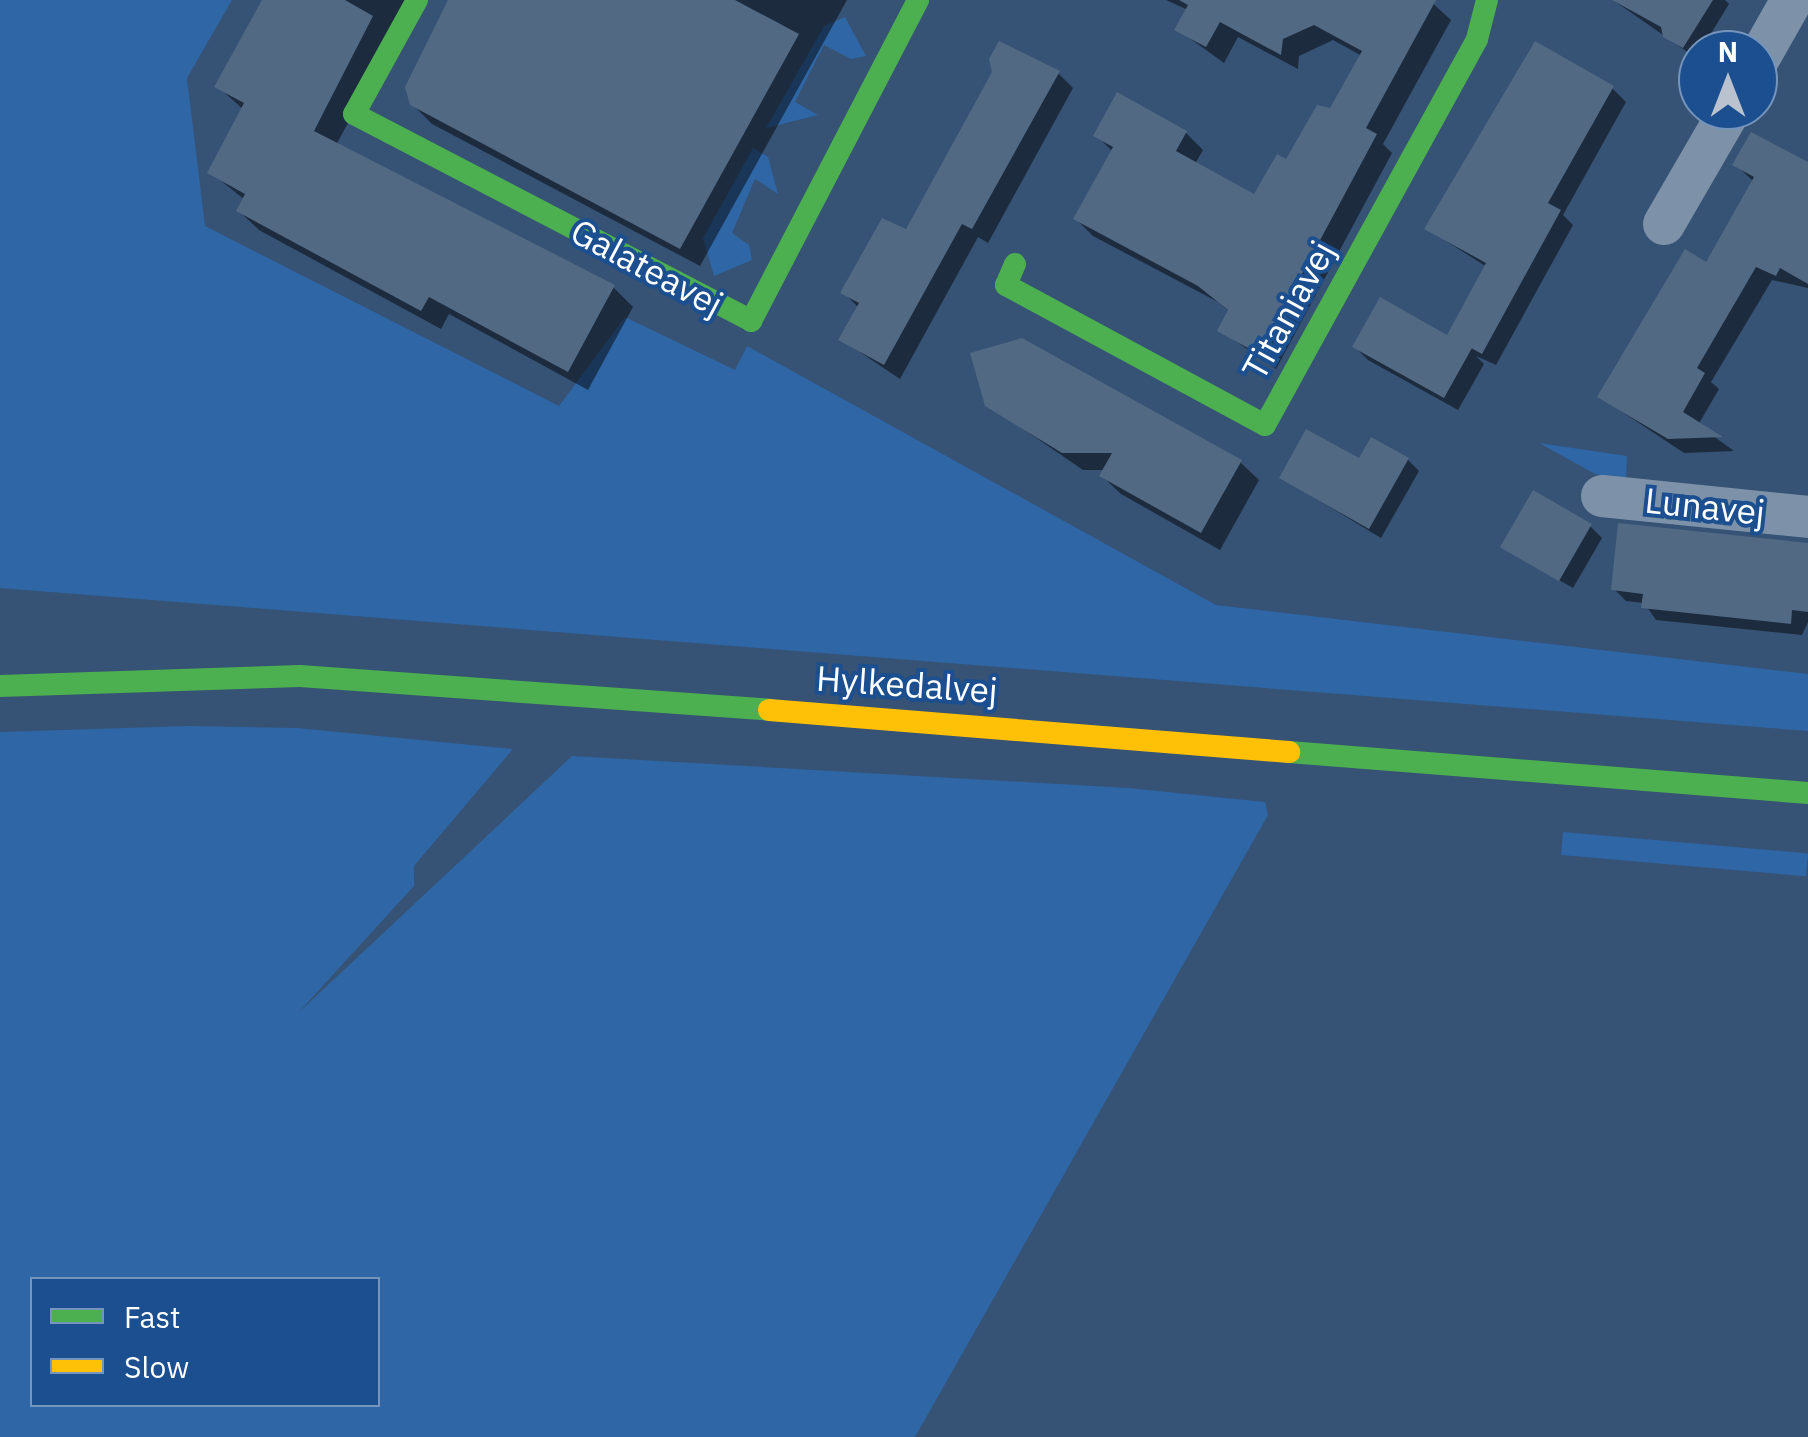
<!DOCTYPE html>
<style>
body{margin:0}
#map{position:relative;width:1808px;height:1437px;overflow:hidden;background:#365274;font-family:"IBM Plex Sans",sans-serif}
div>[style]{position:absolute}
.green>*{inset:0;background:#2f66a5;transform-origin:0 0}
.shadow>*{inset:0;background:#0007}
.building>*{inset:0;background:#526984;transform-origin:0 0}
.street>*{height:42px;margin:-21px;padding:0 21px;transform-origin:21px;border-radius:21px;background:#7d92a8}
.fast>*{height:22px;margin:-11px;padding:0 11px;transform-origin:11px;border-radius:11px;background:#4caf50}
.slow>*{height:22px;margin:-11px;padding:0 11px;transform-origin:11px;border-radius:11px;background:#ffc107}
span{translate:-50% -50%;white-space:nowrap;text-align:center;line-height:1.15;-webkit-text-stroke:8px #1b4f8f;paint-order:stroke}
.street-label{font-size:35px;color:#fff}
.legend{position:absolute;left:30px;top:1277px;width:350px;height:130px;box-sizing:border-box;background:#1b4f8f;border:2px solid #7695bc;margin:0;padding:12px 18px;list-style:none;font-size:30px;color:#fff}
.legend li{display:flex;align-items:center;gap:20px;height:50px}
.legend b{width:50px;border:2px solid #7695bc}
.north{position:absolute;left:1678px;top:30px;width:100px;height:100px;box-sizing:border-box;background:#1b4f8f;border:2px solid #7695bc;border-radius:50%;rotate:0deg;font-size:28px;font-weight:700;line-height:40px;text-align:center;color:#fff}
.north::after{content:'';display:block;margin:auto;width:35px;height:45px;background:#b9c2ce;clip-path:polygon(50% 0,100% 100%,50% 72%,0 100%)}
</style>
<div id="map">
<div class="green">
<i style="clip-path:polygon(0 0,232px 0,187px 78px,205px 226px,559px 406px,625px 317px,735px 370px,747px 346px,1216px 605px,1808px 674px,1808px 731px,0 588px)"></i>
<i style="clip-path:polygon(845px 17px,866px 56px,851px 59px,824px 45px,795px 102px,818px 115px,766px 128px,824px 26px)"></i>
<i style="clip-path:polygon(753px 148px,768px 157px,778px 194px,755px 179px,732px 233px,749px 245px,752px 260px,714px 276px,703px 238px)"></i>
<i style="clip-path:polygon(1539px 443px,1627px 456px,1626px 480px,1595px 474px)"></i>
<i style="clip-path:polygon(evenodd,188px 726px,297px 728px,513px 749px,414px 866px,414px 886px,298px 1013px,572px 756px,1128px 788px,1265px 802px,1268px 815px,915px 1437px,0 1437px,0 732px,188px 726px,32px 1280px,378px 1280px,378px 1404px,32px 1404px,32px 1280px)"></i>
<i style="left:1563px;top:832px;width:246px;height:23px;rotate:5deg"></i>
</div>
<div class="shadow">
<i style="clip-path:polygon(265px 0,415px 0,336px 145px,613px 287px,633px 307px,588px 390px,449px 314px,441px 329px,259px 230px,239px 211px,245px 200px,210px 172px,244px 110px,217px 86px)"></i>
<i style="clip-path:polygon(450px 0,847px 0,700px 266px,432px 124px,412px 104px)"></i>
<i style="clip-path:polygon(1166px 0,1429px 0,1451px 20px,1383px 144px,1392px 153px,1276px 369px,1220px 330px,1230px 312px,1218px 302px,1093px 236px,1076px 219px,1113px 152px,1096px 135px,1186px 133px,1203px 150px,1195px 164px,1255px 198px,1331px 110px,1362px 56px,1333px 40px,1299px 56px,1298px 69px,1238px 37px,1224px 63px,1177px 29px,1188px 10px)"></i>
<i style="clip-path:polygon(1613px 0,1725px 0,1729px 4px,1696px 58px)"></i>
<i style="clip-path:polygon(1001px 44px,1058px 73px,1073px 88px,988px 243px,978px 237px,900px 379px,842px 340px,859px 308px,843px 292px,907px 232px,994px 72px)"></i>
<i style="clip-path:polygon(1612px 88px,1626px 102px,1563px 215px,1573px 225px,1496px 365px,1476px 356px,1484px 364px,1458px 410px,1368px 360px,1355px 347px,1448px 338px,1487px 267px,1427px 229px)"></i>
<i style="clip-path:polygon(1735px 164px,1808px 166px,1808px 288px,1772px 280px,1711px 382px,1719px 389px,1698px 425px,1734px 451px,1684px 453px,1600px 397px,1707px 265px,1754px 182px)"></i>
<i style="clip-path:polygon(987px 404px,1240px 462px,1259px 480px,1220px 550px,1121px 494px,1102px 476px,1105px 470px,1083px 470px)"></i>
<i style="clip-path:polygon(1408px 460px,1419px 471px,1381px 538px,1282px 478px)"></i>
<i style="clip-path:polygon(1590px 526px,1602px 538px,1573px 588px,1502px 547px)"></i>
<i style="clip-path:polygon(1808px 546px,1808px 622px,1802px 635px,1656px 620px,1644px 603px,1626px 601px,1614px 589px)"></i>
</div>
<div class="building">
<i style="clip-path:polygon(262px 0,345px 0,373px 16px,314px 131px,615px 285px,568px 372px,429px 297px,421px 311px,236px 211px,245px 194px,207px 173px,244px 103px,214px 87px)"></i>
<i style="clip-path:polygon(448px 0,735px 0,799px 34px,680px 249px,410px 105px,405px 87px)"></i>
<i style="clip-path:polygon(1179px 0,1436px 0,1366px 128px,1377px 134px,1259px 354px,1217px 331px,1228px 310px,1198px 286px,1073px 219px,1113px 147px,1093px 136px,1117px 92px,1187px 131px,1176px 151px,1254px 194px,1277px 154px,1286px 159px,1317px 105px,1330px 108px,1362px 51px,1314px 25px,1283px 39px,1281px 55px,1220px 22px,1206px 47px,1174px 30px,1188px 5px)"></i>
<i style="clip-path:polygon(1612px 0,1713px 0,1683px 48px,1663px 37px,1661px 27px)"></i>
<i style="clip-path:polygon(999px 41px,1060px 71px,972px 229px,962px 224px,884px 365px,838px 340px,859px 303px,840px 293px,882px 218px,906px 229px,992px 72px,989px 59px)"></i>
<i style="clip-path:polygon(1535px 41px,1614px 86px,1548px 203px,1561px 210px,1482px 354px,1455px 339px,1472px 348px,1444px 398px,1352px 347px,1380px 297px,1447px 335px,1486px 263px,1424px 229px)"></i>
<i style="clip-path:polygon(1751px 132px,1808px 162px,1808px 284px,1780px 268px,1776px 276px,1756px 267px,1697px 368px,1705px 373px,1683px 412px,1723px 437px,1668px 439px,1597px 397px,1685px 249px,1706px 262px,1754px 177px,1732px 165px)"></i>
<i style="clip-path:polygon(1022px 338px,1242px 460px,1201px 533px,1099px 476px,1112px 453px,1062px 453px,985px 406px,970px 353px)"></i>
<i style="clip-path:polygon(1306px 429px,1359px 458px,1371px 437px,1409px 458px,1369px 529px,1279px 478px)"></i>
<i style="left:1533px;top:490px;width:68px;height:66px;rotate:30deg"></i>
<i style="clip-path:polygon(1618px 523px,1808px 543px,1808px 612px,1792px 610px,1791px 624px,1641px 608px,1643px 594px,1611px 590px)"></i>
</div>
<div class="street">
<i style="left:1758px;top:60px;width:69px;rotate:-60.5deg"></i>
<i style="left:1664px;top:224px;width:132px;rotate:-59.9deg"></i>
<i style="left:1602px;top:496px;width:207px;rotate:5.8deg"></i>
</div>
<div class="fast">
<i style="left:417px;top:0;width:130px;rotate:118.9deg"></i>
<i style="left:354px;top:114px;width:448px;rotate:27.5deg"></i>
<i style="left:751px;top:321px;width:362px;rotate:-62.5deg"></i>
<i style="left:1015px;top:264px;width:23px;rotate:113deg"></i>
<i style="left:1006px;top:285px;width:294px;rotate:28.4deg"></i>
<i style="left:1265px;top:425px;width:440px;rotate:-61.2deg"></i>
<i style="left:1477px;top:39px;width:40px;rotate:-75.6deg"></i>
<i style="left:0;top:686px;width:300px;rotate:-1.9deg"></i>
<i style="left:300px;top:676px;width:470px;rotate:4.1deg"></i>
<i style="left:1289px;top:752px;width:521px;rotate:4.52deg"></i>
</div>
<div class="slow">
<i style="left:769px;top:710px;width:522px;rotate:4.62deg"></i>
</div>
<div class="street-label">
<span style="left:647px;top:267px;rotate:28deg">Galateavej</span>
<span style="left:1288px;top:310px;rotate:-61deg">Titaniavej</span>
<span style="left:1705px;top:506px;rotate:6deg">Lunavej</span>
<span style="left:907px;top:684px;rotate:4deg">Hylkedalvej</span>
</div>
<ul class="legend">
<li><b style="height:12px;background:#4caf50"></b>Fast</li>
<li><b style="height:12px;background:#ffc107"></b>Slow</li>
</ul>
<div class="north">N</div>
</div>
